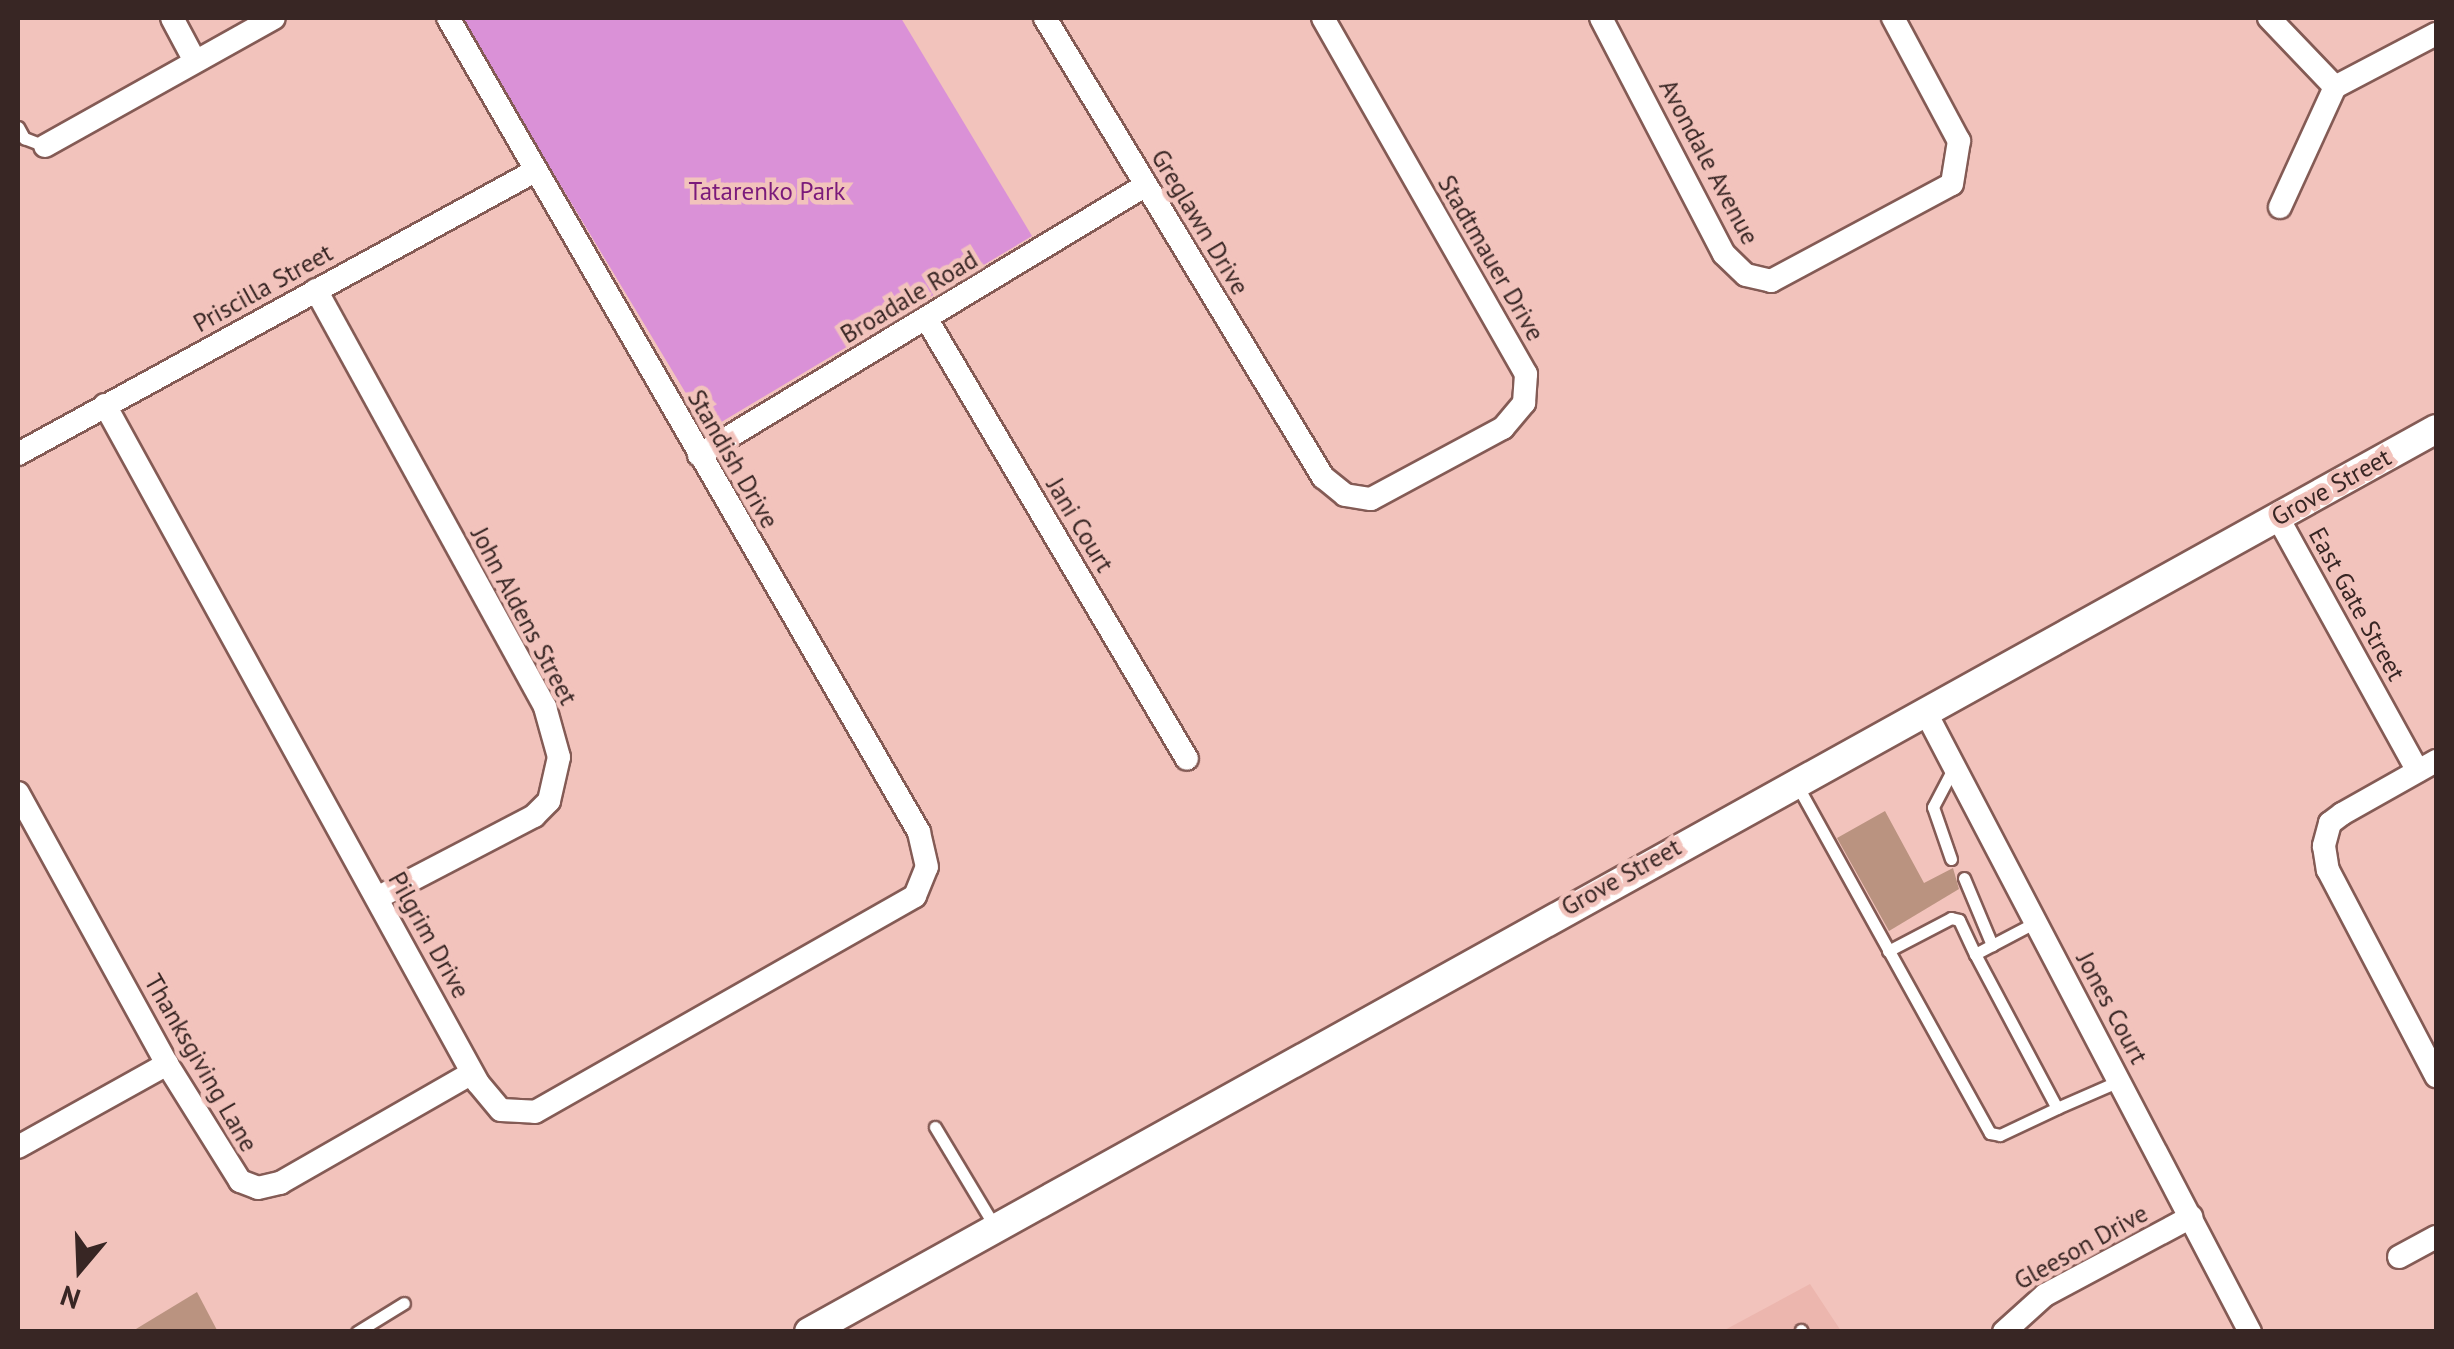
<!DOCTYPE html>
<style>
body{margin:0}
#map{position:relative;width:2454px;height:1349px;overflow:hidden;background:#f2c3bc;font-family:"PT Sans",sans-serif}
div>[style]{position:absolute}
.built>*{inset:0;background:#ecb6ae}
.green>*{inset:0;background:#da91d7}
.building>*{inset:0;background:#ba9380}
.roads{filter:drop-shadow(2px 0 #845b55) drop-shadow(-2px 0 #845b55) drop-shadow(0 2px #845b55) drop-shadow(0 -2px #845b55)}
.service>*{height:11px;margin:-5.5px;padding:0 5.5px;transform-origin:5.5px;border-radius:5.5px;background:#fff}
.minor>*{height:22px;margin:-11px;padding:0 11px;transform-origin:11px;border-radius:11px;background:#fff}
.tertiary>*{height:28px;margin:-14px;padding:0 14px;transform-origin:14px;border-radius:14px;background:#fff}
span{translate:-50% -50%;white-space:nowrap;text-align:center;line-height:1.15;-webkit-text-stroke:9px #f2c3bc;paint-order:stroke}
.street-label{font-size:25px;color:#382624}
.park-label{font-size:25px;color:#7b1a7b}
.frame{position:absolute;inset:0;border:20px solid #382624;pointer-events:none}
.north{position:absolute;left:30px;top:1219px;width:100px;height:100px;-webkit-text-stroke:8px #f2c3bc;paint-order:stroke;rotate:199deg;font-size:28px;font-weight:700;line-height:40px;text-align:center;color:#382624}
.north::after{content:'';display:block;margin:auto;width:35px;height:45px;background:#382624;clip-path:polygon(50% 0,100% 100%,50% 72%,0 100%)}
</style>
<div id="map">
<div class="built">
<i style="clip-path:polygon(1810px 1284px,1841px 1331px,1721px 1332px)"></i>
</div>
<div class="green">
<i style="clip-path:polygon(460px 18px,901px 18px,1032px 236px,708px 430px)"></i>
</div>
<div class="building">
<i style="clip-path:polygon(1885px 811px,1924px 883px,1953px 868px,1959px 889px,1889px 931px,1837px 838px)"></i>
<i style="clip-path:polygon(197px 1292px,218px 1332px,131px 1332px)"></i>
</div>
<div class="roads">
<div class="service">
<i style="left:18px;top:127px;width:13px;rotate:61deg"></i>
<i style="left:24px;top:138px;width:22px;rotate:21deg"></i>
<i style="left:1797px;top:785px;width:398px;rotate:61deg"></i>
<i style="left:1990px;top:1133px;width:10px;rotate:11deg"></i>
<i style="left:2000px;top:1135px;width:63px;rotate:-25.3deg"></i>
<i style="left:1951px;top:859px;width:55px;rotate:-109.1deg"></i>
<i style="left:1933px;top:807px;width:45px;rotate:-62.3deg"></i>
<i style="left:1964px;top:878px;width:73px;rotate:67.3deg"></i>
<i style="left:2036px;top:922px;width:69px;rotate:152.3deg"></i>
<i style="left:1975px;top:954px;width:174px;rotate:62deg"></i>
<i style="left:2057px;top:1108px;width:68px;rotate:-23.5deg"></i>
<i style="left:1888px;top:951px;width:71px;rotate:-27.6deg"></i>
<i style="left:1951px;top:918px;width:8px;rotate:14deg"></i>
<i style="left:1959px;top:920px;width:38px;rotate:65deg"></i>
<i style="left:935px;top:1127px;width:117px;rotate:59deg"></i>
<i style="left:1801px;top:1330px;width:2px;rotate:63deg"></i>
<i style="left:357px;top:1332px;width:55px;rotate:-31.7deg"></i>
</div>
<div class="minor">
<i style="left:172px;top:18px;width:49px;rotate:61.9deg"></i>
<i style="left:1045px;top:18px;width:537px;rotate:58.8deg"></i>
<i style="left:1323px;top:477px;width:28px;rotate:39deg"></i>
<i style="left:1345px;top:495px;width:26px;rotate:9deg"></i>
<i style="left:1371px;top:499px;width:150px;rotate:-28.3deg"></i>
<i style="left:1503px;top:428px;width:33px;rotate:-50deg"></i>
<i style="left:1524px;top:403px;width:29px;rotate:-86deg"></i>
<i style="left:1526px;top:374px;width:410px;rotate:-119.7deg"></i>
<i style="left:1601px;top:18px;width:266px;rotate:62.5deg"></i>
<i style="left:1724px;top:254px;width:30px;rotate:44deg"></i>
<i style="left:1746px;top:275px;width:26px;rotate:13deg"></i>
<i style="left:1771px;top:281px;width:205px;rotate:-28.2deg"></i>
<i style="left:1952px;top:184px;width:44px;rotate:-80.8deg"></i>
<i style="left:1959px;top:141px;width:140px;rotate:-118.2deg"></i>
<i style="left:2269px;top:18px;width:95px;rotate:46.3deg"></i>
<i style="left:2335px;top:87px;width:114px;rotate:-27.7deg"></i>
<i style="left:45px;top:146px;width:262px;rotate:-29.2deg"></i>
<i style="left:2280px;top:207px;width:132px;rotate:-65.4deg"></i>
<i style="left:316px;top:290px;width:476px;rotate:61.2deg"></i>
<i style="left:545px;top:707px;width:52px;rotate:74.4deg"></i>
<i style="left:559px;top:757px;width:45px;rotate:102.8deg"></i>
<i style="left:549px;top:801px;width:21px;rotate:135deg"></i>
<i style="left:534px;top:816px;width:177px;rotate:152.4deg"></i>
<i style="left:926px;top:318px;width:512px;rotate:59.38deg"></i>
<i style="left:105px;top:405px;width:774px;rotate:61.18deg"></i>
<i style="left:478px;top:1083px;width:35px;rotate:50deg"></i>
<i style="left:501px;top:1110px;width:34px;rotate:3deg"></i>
<i style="left:535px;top:1112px;width:437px;rotate:-29.6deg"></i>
<i style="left:915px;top:896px;width:31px;rotate:-68deg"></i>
<i style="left:927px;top:867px;width:36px;rotate:-103deg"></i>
<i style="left:919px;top:832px;width:940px;rotate:-120.05deg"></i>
<i style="left:18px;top:454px;width:589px;rotate:-28.7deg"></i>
<i style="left:699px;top:455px;width:522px;rotate:-31.13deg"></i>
<i style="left:2277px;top:516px;width:291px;rotate:61.1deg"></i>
<i style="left:1925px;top:711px;width:701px;rotate:62.37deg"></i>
<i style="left:2436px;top:761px;width:108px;rotate:150.6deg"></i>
<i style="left:2342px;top:814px;width:15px;rotate:143deg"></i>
<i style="left:2330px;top:823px;width:24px;rotate:105deg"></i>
<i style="left:2324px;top:846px;width:24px;rotate:81deg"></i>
<i style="left:2328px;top:870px;width:233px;rotate:62.3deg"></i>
<i style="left:18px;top:793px;width:309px;rotate:61.2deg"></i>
<i style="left:167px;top:1064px;width:138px;rotate:58deg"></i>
<i style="left:240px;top:1181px;width:19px;rotate:21deg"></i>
<i style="left:258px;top:1188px;width:23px;rotate:-13deg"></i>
<i style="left:280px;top:1183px;width:221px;rotate:-29.8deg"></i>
<i style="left:18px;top:1147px;width:171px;rotate:-29.1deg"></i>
<i style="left:2399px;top:1257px;width:42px;rotate:-28.4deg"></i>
<i style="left:2004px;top:1332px;width:55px;rotate:-42.1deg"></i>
<i style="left:2045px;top:1295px;width:166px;rotate:-28.1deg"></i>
</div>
<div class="tertiary">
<i style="left:809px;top:1332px;width:1861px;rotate:-29.03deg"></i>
</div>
</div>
<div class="street-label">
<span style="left:1709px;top:162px;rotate:62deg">Avondale Avenue</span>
<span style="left:1200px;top:222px;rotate:59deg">Greglawn Drive</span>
<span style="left:1491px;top:258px;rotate:60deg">Stadtmauer Drive</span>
<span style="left:263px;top:288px;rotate:-29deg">Priscilla Street</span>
<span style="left:909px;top:297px;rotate:-31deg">Broadale Road</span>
<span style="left:733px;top:459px;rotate:60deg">Standish Drive</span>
<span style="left:2331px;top:487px;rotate:-29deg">Grove Street</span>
<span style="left:1080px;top:525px;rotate:59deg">Jani Court</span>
<span style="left:2357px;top:604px;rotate:61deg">East Gate Street</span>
<span style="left:524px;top:616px;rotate:62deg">John Aldens Street</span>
<span style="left:1621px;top:877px;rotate:-29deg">Grove Street</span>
<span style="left:429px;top:935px;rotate:61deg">Pilgrim Drive</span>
<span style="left:2112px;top:1008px;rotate:62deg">Jones Court</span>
<span style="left:201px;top:1063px;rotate:60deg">Thanksgiving Lane</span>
<span style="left:2081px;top:1247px;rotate:-29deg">Gleeson Drive</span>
</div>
<div class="park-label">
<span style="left:767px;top:191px">Tatarenko Park</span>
</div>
<div class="frame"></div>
<div class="north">N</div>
</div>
